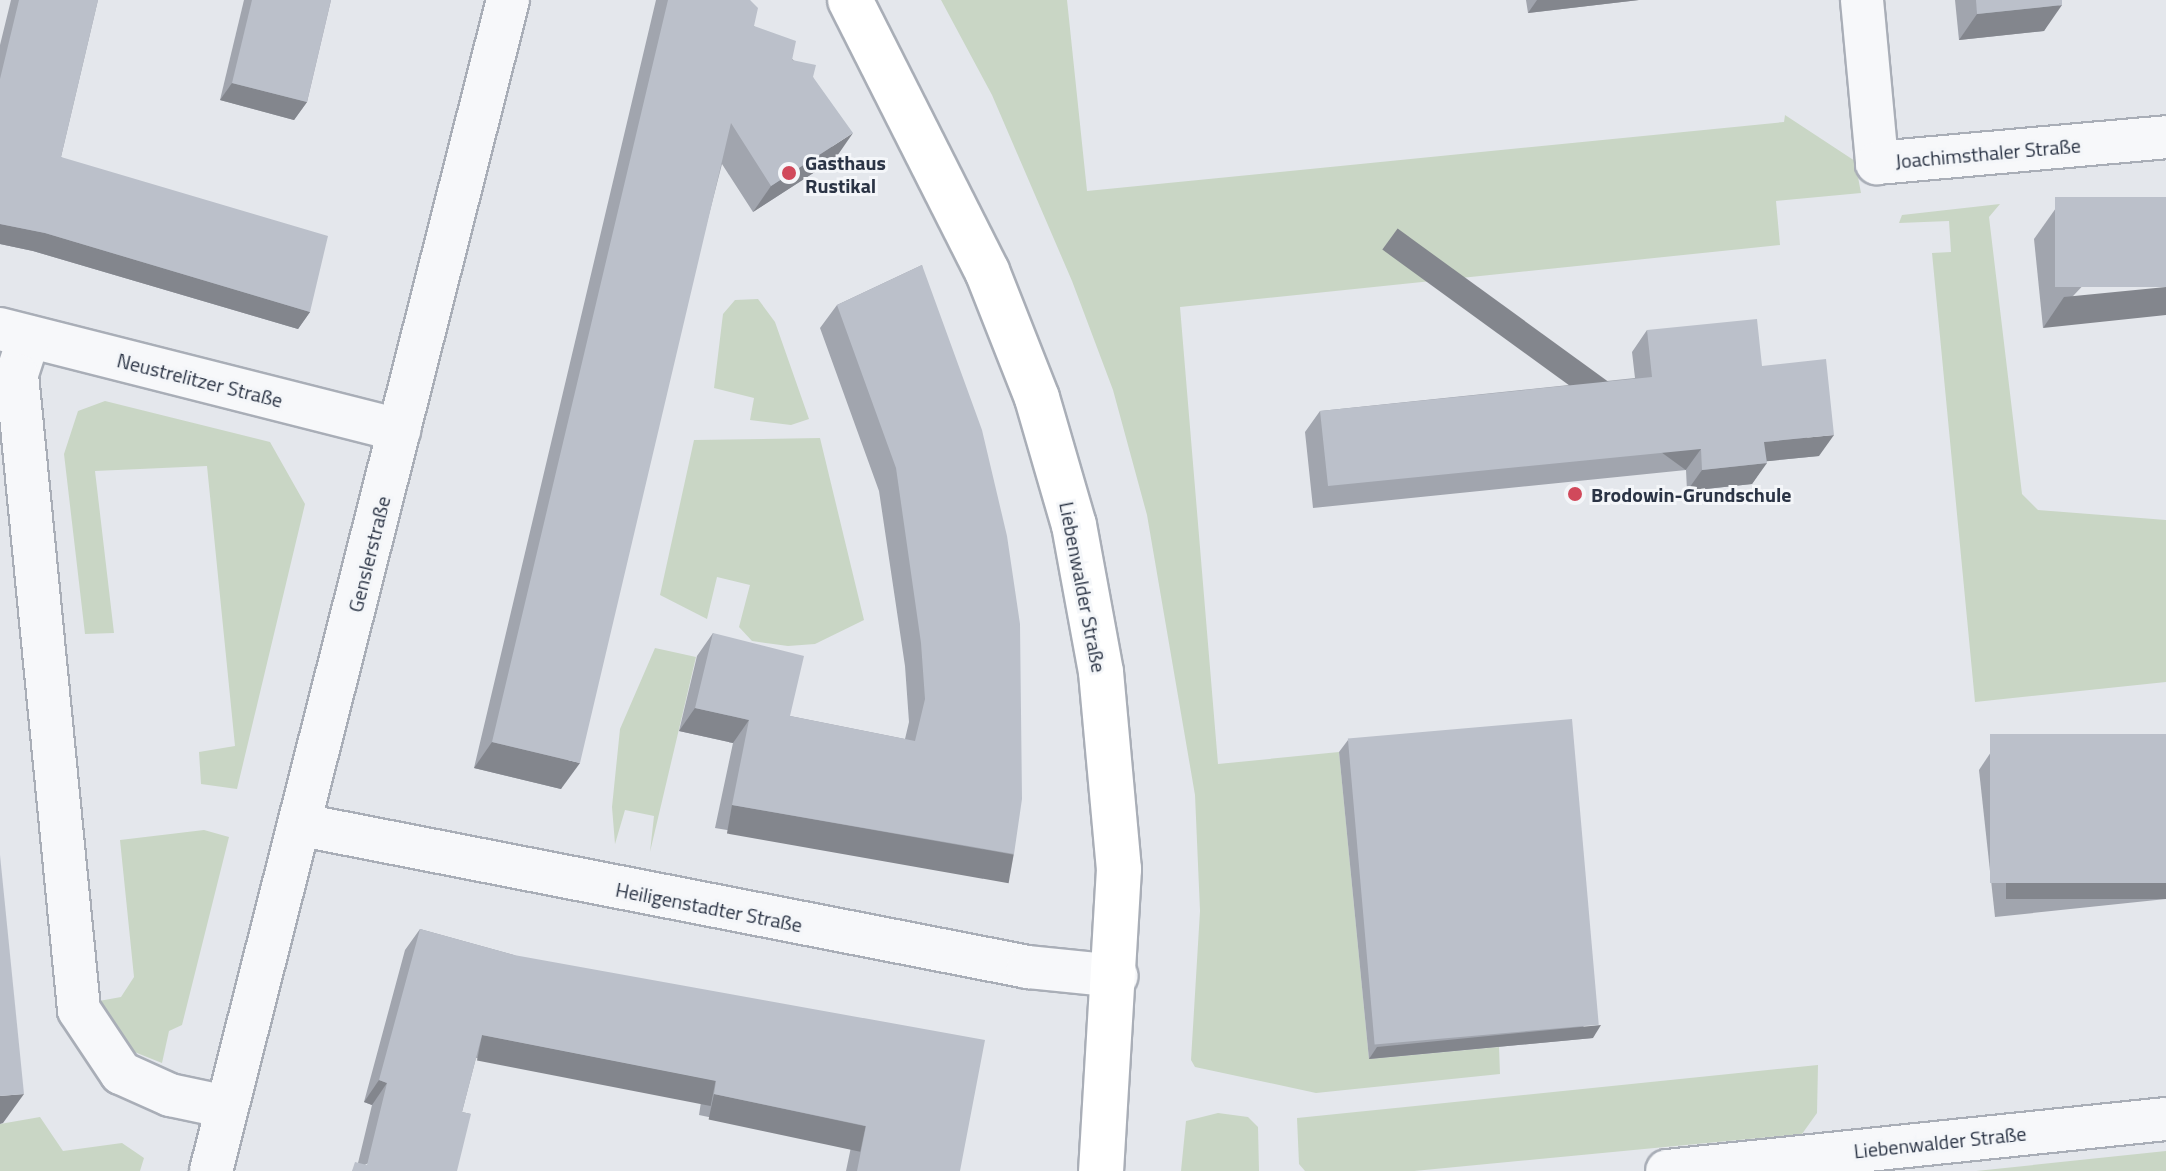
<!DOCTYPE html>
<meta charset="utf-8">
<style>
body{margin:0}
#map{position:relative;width:2166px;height:1171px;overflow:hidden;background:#e4e7ec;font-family:"Titillium Web",sans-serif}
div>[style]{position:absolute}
.green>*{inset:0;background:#c9d6c5}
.roads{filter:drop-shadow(2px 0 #a9aeb7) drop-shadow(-2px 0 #a9aeb7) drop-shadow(0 2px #a9aeb7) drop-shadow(0 -2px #a9aeb7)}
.street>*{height:42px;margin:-21px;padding:0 21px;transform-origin:21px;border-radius:21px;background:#f7f8fa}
.secondary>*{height:44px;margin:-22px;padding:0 22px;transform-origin:22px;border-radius:22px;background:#fff}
.wall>*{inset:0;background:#a1a5ae}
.shaded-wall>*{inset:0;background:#83868d;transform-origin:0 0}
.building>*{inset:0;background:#bbc0ca;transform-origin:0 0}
.dots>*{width:22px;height:22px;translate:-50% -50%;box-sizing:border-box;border:4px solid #f4f6f9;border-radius:50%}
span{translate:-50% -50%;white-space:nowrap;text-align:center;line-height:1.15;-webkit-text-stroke:6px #f4f6f9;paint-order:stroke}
.street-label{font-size:20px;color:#2b3445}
.poi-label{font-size:20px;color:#2b3445;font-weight:700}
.left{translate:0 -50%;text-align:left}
</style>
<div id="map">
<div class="green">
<i style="clip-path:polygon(941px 0,1067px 0,1087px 191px,1784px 122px,1785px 115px,1855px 161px,1861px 193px,1776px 201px,1780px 245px,1180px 307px,1218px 764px,1339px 752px,1369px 1059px,1499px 1047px,1500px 1074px,1316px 1093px,1195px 1067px,1191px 1060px,1200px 911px,1195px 795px,1147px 515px,1113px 390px,1072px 281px,992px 95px)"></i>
<i style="clip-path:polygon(2000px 204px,1989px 217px,2022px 494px,2038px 510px,2166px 520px,2166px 682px,1975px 702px,1932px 253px,1951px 252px,1949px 221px,1899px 223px,1902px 215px)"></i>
<i style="clip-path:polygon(758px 299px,775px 322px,809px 419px,791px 425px,750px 420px,754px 398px,714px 388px,723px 314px,735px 300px)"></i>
<i style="clip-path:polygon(105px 401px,270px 442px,305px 504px,237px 789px,201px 784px,199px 752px,235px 746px,207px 466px,95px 471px,114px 633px,85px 634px,64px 454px,78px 411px)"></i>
<i style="clip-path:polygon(820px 438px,864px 620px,815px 644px,788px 646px,752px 641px,739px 627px,750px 585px,717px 577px,707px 619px,660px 595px,694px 440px)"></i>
<i style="clip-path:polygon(655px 648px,696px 657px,650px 852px,654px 816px,625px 810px,615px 844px,612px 807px,620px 729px)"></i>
<i style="clip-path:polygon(204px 830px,229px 837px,182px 1025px,169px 1031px,162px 1063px,127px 1049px,99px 1001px,121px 997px,134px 977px,120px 840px)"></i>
<i style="clip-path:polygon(1818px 1065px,1817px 1113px,1802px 1134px,1414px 1171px,1305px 1171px,1299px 1164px,1297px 1118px)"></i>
<i style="clip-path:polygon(1218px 1113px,1248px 1117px,1258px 1127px,1259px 1171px,1181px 1171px,1186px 1121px)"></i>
<i style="clip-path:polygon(40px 1117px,63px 1151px,122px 1143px,144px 1158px,140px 1171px,0 1171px,0 1124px)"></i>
<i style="clip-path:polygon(2166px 1151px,2166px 1171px,1976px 1171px)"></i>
</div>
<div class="roads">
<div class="street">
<i style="left:1862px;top:0;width:164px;rotate:84.7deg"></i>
<i style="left:1877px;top:163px;width:290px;rotate:-5.1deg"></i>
<i style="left:0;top:329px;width:412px;rotate:14.2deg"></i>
<i style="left:29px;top:337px;width:40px;rotate:108deg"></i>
<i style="left:17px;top:375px;width:638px;rotate:84.42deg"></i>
<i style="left:79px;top:1010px;width:76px;rotate:56.3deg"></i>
<i style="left:121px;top:1073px;width:54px;rotate:24.2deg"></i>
<i style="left:170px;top:1095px;width:58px;rotate:11.9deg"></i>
<i style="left:302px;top:825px;width:740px;rotate:11.07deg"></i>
<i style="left:1028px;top:967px;width:89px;rotate:5.8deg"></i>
<i style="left:211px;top:1171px;width:1208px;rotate:-75.77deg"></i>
<i style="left:1667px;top:1171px;width:502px;rotate:-5.95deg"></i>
</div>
<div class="secondary">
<i style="left:850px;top:0;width:304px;rotate:63.2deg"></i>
<i style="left:987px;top:271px;width:136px;rotate:68.5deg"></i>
<i style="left:1037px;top:398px;width:132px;rotate:73.8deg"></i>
<i style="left:1074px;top:525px;width:149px;rotate:79.6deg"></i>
<i style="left:1101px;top:672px;width:198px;rotate:84.8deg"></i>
<i style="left:1119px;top:869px;width:303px;rotate:93.4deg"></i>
</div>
</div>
<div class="wall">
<i style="clip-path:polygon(11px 0,98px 0,61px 157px,310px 312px,298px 329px,33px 251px,0 244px,0 45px)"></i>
<i style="clip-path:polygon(244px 0,331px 0,307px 102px,294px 120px,220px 100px)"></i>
<i style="clip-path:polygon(656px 0,750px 0,754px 26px,813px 77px,835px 159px,753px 212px,722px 164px,561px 789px,474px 768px)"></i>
<i style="clip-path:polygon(1526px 0,1639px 0,1528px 13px)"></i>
<i style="clip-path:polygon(1955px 0,2062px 0,2044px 31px,1959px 40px)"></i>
<i style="clip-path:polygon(2166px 197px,2043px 328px,2034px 239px,2056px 208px)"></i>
<i style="clip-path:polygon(922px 265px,1014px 854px,998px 877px,715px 828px,733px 743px,679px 731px,697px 656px,713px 633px,790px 716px,905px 739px,909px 722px,905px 666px,879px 491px,820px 328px,837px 305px)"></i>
<i style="clip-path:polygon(1647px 330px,1762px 366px,1819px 456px,1767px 461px,1752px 484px,1687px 491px,1686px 470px,1313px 508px,1305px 432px,1320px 411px,1635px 378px,1632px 352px)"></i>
<i style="clip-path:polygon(2166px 734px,2166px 899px,1995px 917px,1979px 770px,1991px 752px)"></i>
<i style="clip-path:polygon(1348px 740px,1593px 1038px,1369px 1059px,1339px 752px)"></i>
<i style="clip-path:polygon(420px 929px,514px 955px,960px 1171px,846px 1171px,851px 1147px,699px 1115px,701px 1102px,476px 1058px,462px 1112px,471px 1114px,352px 1171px,358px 1163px,372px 1105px,364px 1102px,405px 950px)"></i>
</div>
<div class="shaded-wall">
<i style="clip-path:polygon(1537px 0,1639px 0,1528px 13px)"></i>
<i style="clip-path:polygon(2062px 5px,2044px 31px,1959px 40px,1977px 14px)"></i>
<i style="clip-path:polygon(232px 83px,307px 102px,294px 120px,220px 100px)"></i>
<i style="clip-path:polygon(853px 133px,835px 159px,753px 212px,771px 186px)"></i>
<i style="clip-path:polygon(0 224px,45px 233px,310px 312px,298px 329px,33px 251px,0 244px)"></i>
<i style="clip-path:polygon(2166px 287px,2166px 315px,2043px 328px,2064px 297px)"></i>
<i style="clip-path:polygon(1834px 435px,1819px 456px,1749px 463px,1764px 442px)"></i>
<i style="left:1701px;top:449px;width:26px;height:375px;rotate:126deg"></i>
<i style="clip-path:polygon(1767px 463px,1752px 484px,1687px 491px,1702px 470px)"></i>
<i style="clip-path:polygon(695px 708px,749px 720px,733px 743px,679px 731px)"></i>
<i style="clip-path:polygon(492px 742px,580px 763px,561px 789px,474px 768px)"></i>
<i style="left:732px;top:805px;width:286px;height:29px;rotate:10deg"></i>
<i style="left:2166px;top:883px;width:16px;height:160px;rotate:90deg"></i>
<i style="clip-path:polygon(1601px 1025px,1593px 1038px,1369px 1059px,1377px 1047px)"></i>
<i style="left:482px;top:1035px;width:238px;height:26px;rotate:11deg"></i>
<i style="clip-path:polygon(379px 1080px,387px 1083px,372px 1105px,364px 1102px)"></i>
<i style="clip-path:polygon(24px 1094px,3px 1123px,0 1124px,0 1096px)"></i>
<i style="left:714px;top:1094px;width:155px;height:26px;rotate:12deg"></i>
</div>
<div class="building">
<i style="clip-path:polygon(19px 0,98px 0,61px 157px,328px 236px,310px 312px,45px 233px,0 224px,0 79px)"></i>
<i style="clip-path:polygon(252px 0,331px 0,307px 102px,232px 83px)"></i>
<i style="clip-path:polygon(668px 0,750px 0,758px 8px,754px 26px,796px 41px,792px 60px,816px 65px,813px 77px,853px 133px,771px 186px,731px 123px,580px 763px,492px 742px)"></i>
<i style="clip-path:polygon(1976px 0,2062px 0,2062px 5px,1977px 14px)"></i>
<i style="left:2166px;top:197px;width:90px;height:111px;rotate:90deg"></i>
<i style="clip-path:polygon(922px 265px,982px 430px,1007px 536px,1020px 624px,1022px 799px,1014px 854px,732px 805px,749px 720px,695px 708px,713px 633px,804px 656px,790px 716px,915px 741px,925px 699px,921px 643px,896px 468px,837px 305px)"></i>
<i style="clip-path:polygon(1757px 319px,1762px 366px,1826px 359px,1834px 435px,1764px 442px,1767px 463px,1702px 470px,1701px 449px,1328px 486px,1320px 411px,1652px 377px,1647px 330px)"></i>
<i style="left:1572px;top:719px;width:307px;height:225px;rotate:85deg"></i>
<i style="left:2166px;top:734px;width:149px;height:176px;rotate:90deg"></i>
<i style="clip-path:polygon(0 855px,24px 1094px,0 1096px)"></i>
<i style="clip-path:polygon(420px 929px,514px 955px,985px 1040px,960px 1171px,857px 1171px,866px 1126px,714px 1094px,716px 1081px,482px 1035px,462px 1112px,471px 1114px,457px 1171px,352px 1171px,355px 1162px,367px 1165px,387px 1083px,379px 1080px)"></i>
</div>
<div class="dots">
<i style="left:789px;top:173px;background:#d1495b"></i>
<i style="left:1575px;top:494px;background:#d1495b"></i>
</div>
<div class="street-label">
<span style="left:1988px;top:153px;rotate:-5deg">Joachimsthaler Straße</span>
<span style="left:200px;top:380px;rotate:14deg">Neustrelitzer Straße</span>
<span style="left:369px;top:554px;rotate:-76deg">Genslerstraße</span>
<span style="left:1083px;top:587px;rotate:79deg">Liebenwalder Straße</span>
<span style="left:709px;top:907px;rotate:11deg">Heiligenstadter Straße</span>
<span style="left:1940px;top:1142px;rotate:-6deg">Liebenwalder Straße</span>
</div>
<div class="poi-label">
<span class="left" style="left:805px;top:174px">Gasthaus<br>Rustikal</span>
<span class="left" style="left:1591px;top:494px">Brodowin-Grundschule</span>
</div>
</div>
